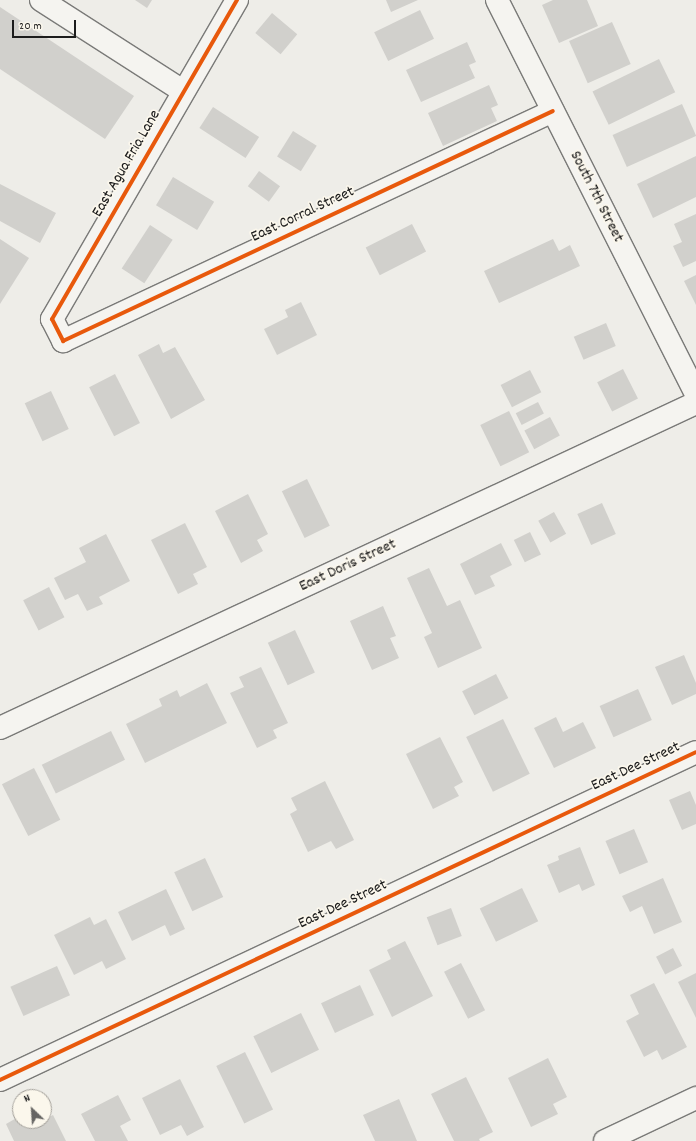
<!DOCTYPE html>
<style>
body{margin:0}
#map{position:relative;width:696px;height:1141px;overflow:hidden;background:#eeede8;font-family:Dekko,sans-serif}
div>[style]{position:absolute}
.building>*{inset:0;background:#d1d0cc;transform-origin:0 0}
.roads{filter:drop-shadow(1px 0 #7a7a78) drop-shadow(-1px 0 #7a7a78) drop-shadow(0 1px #7a7a78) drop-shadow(0 -1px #7a7a78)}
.minor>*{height:22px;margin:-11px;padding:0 11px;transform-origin:11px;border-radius:11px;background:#f5f4f0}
.cycleway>*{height:4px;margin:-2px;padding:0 2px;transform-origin:2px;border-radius:2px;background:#e8590c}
span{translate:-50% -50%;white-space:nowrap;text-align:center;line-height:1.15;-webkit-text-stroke:3.5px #fbf7ec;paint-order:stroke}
.street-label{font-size:16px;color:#1c1c1c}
.north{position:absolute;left:12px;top:1089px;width:40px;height:40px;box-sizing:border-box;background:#fbf7ec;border:1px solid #a29f99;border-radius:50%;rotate:335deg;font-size:11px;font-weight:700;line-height:16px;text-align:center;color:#1c1c1c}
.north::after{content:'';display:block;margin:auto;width:14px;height:18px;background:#666563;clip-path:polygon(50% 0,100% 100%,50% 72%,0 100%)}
.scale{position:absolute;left:12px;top:20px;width:64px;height:18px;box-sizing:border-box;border:2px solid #1c1c1c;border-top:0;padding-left:5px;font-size:12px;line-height:14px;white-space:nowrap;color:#1c1c1c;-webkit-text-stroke:3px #fbf7ec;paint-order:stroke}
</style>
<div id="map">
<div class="building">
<i style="clip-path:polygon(135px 0,152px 0,147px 8px)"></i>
<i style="clip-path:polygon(386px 0,418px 0,391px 12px)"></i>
<i style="clip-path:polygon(553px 0,587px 0,598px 26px,559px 43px,542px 5px)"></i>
<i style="clip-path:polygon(0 7px,134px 96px,105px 139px,0 69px)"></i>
<i style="left:420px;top:10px;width:32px;height:51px;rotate:64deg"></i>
<i style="left:272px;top:13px;width:33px;height:26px;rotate:40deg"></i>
<i style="left:612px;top:22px;width:46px;height:47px;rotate:66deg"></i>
<i style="clip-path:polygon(467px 42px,476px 62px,469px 65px,475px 78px,421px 102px,406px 70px)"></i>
<i style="left:659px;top:59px;width:37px;height:74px;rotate:64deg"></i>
<i style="clip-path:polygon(489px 85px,498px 105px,491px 108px,497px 121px,443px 146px,428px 113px)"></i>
<i style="left:682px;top:104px;width:35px;height:76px;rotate:66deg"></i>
<i style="left:213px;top:107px;width:55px;height:25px;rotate:33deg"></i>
<i style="left:293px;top:131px;width:28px;height:30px;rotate:32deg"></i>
<i style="clip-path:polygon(696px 156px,696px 197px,653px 218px,637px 184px)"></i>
<i style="left:259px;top:171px;width:26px;height:19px;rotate:36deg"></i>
<i style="left:173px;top:177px;width:48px;height:33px;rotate:31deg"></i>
<i style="clip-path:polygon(0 184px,56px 213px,40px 243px,0 221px)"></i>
<i style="clip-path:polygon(696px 214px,696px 261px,683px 267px,673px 246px,682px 242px,674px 224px)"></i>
<i style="left:412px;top:224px;width:31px;height:52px;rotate:63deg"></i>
<i style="left:150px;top:225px;width:27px;height:52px;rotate:33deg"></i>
<i style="clip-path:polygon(0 239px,29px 258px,0 304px)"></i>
<i style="clip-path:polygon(553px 239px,559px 251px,570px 245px,580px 266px,499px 303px,484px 271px)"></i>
<i style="clip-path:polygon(696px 275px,696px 305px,684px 281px)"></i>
<i style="clip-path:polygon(301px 302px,317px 335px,277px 355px,264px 329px,288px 317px,285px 310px)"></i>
<i style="left:606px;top:323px;width:25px;height:35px;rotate:67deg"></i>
<i style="clip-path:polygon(159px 344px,163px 353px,175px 347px,205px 400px,171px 419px,138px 355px)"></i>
<i style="left:623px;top:369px;width:33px;height:29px;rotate:63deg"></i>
<i style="left:530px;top:370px;width:25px;height:33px;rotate:63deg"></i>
<i style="left:115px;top:374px;width:55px;height:29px;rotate:63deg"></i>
<i style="left:51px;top:391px;width:42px;height:29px;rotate:65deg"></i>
<i style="left:538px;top:402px;width:13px;height:25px;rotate:63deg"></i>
<i style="left:509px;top:411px;width:46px;height:32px;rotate:64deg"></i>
<i style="left:550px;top:417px;width:21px;height:29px;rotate:62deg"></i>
<i style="left:307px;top:479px;width:52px;height:28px;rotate:64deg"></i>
<i style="clip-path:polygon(248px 494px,268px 534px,257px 540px,263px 551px,241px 563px,215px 511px)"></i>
<i style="left:602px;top:503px;width:34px;height:27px;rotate:66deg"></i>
<i style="left:554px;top:512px;width:25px;height:18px;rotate:61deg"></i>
<i style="clip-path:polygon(185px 523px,207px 567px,193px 574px,198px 584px,178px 594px,151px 540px)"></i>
<i style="left:530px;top:532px;width:25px;height:18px;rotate:64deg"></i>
<i style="clip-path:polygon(106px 534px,130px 581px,99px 597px,103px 604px,87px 611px,78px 594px,65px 600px,54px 578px,86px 562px,79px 548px)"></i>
<i style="clip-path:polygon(501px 543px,512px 565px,490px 576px,495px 586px,475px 595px,460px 564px)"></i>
<i style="clip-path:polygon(429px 568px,447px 606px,460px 600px,482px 648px,438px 668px,424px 637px,432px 633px,407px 578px)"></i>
<i style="left:49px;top:587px;width:34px;height:29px;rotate:63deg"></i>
<i style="clip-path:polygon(383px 606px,396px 636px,390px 638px,399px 658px,372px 670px,350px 621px)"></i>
<i style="left:295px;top:630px;width:47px;height:30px;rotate:65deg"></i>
<i style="clip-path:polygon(684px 655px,696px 683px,696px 694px,672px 705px,655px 667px)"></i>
<i style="clip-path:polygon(261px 667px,288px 723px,273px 730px,277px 738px,257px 748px,230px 693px,244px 687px,239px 677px)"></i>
<i style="left:496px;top:674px;width:27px;height:38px;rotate:63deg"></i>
<i style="clip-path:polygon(207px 683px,227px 723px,145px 763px,126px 724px,162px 706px,159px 699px,177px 690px,180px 697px)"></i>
<i style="left:638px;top:689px;width:34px;height:42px;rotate:66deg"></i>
<i style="clip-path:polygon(556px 717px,563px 732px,583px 722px,596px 748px,554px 768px,534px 728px)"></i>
<i style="left:503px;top:719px;width:61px;height:41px;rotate:64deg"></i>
<i style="left:111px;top:731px;width:32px;height:77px;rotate:64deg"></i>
<i style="clip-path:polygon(440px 737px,463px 782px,454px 787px,459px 796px,433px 809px,406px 754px)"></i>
<i style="left:34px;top:768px;width:58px;height:36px;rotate:63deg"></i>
<i style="clip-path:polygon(325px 781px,354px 840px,336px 849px,331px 841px,308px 852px,290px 814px,297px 810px,291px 798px)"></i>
<i style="clip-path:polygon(690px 791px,696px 805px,696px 824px,682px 830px,669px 800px)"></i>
<i style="left:634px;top:829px;width:36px;height:31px;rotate:67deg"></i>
<i style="clip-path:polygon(580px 847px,595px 885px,582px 891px,579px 884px,559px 893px,547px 865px,559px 860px,558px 856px)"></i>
<i style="left:205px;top:858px;width:43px;height:34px;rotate:65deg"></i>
<i style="clip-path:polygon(663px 878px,682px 922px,654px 934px,642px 906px,630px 912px,622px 896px)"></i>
<i style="left:522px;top:888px;width:37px;height:47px;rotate:64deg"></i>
<i style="clip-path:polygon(166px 889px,185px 929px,170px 936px,165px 925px,132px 941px,118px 912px)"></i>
<i style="left:451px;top:908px;width:30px;height:26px;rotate:69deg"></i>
<i style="clip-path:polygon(90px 917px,94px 925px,106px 919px,126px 959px,106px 969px,102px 961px,74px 975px,54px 935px)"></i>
<i style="clip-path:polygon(405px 941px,433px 996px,392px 1017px,369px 970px,391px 959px,387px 950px)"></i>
<i style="left:673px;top:948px;width:20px;height:19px;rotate:63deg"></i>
<i style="left:461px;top:963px;width:53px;height:19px;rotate:63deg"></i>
<i style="left:57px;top:966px;width:32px;height:51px;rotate:66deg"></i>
<i style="clip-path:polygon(696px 973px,696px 1018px,678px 982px)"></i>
<i style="clip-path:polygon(654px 983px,687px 1047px,662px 1060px,657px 1050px,644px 1057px,626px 1021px,639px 1014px,630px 995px)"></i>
<i style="left:360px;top:985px;width:33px;height:43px;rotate:65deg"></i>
<i style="left:301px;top:1013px;width:41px;height:53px;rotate:64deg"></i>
<i style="left:245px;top:1052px;width:64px;height:32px;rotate:64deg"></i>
<i style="clip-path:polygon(548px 1058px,567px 1097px,553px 1104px,558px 1114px,531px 1127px,508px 1078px)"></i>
<i style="clip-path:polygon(466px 1077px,493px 1132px,479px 1139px,480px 1141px,454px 1141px,431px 1094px)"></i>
<i style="clip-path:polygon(180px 1079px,204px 1127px,187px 1136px,181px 1125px,160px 1135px,142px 1098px)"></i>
<i style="clip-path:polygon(118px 1095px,131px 1120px,120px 1126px,128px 1141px,95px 1141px,81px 1114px)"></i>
<i style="clip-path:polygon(399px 1099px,417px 1141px,375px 1141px,363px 1115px)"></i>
<i style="clip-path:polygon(53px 1115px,66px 1141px,14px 1141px,6px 1124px,20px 1116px,20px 1121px,31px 1121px,33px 1126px)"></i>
</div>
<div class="roads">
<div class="minor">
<i style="left:41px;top:0;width:169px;rotate:32.7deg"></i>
<i style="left:237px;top:0;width:369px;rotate:120.1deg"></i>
<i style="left:52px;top:319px;width:25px;rotate:63deg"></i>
<i style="left:63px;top:341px;width:541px;rotate:-25.14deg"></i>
<i style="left:497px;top:0;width:441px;rotate:63.2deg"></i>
<i style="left:0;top:728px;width:768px;rotate:-25.03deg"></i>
<i style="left:0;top:1080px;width:769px;rotate:-25.23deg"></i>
<i style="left:605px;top:1141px;width:101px;rotate:-25.3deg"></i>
</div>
</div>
<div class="cycleway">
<i style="left:237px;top:0;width:369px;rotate:120.1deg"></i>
<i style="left:52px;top:319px;width:25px;rotate:63deg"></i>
<i style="left:63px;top:341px;width:541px;rotate:-25.14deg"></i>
<i style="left:0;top:1080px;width:769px;rotate:-25.23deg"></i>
</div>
<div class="street-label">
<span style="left:127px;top:164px;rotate:-60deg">East Agua Fria Lane</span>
<span style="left:596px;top:197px;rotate:63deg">South 7th Street</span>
<span style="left:303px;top:215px;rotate:-25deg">East Corral Street</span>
<span style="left:348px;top:566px;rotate:-25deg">East Doris Street</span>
<span style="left:636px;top:767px;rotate:-25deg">East Dee Street</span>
<span style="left:343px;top:905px;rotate:-25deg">East Dee Street</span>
</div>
<div class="north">N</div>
<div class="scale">20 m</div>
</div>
